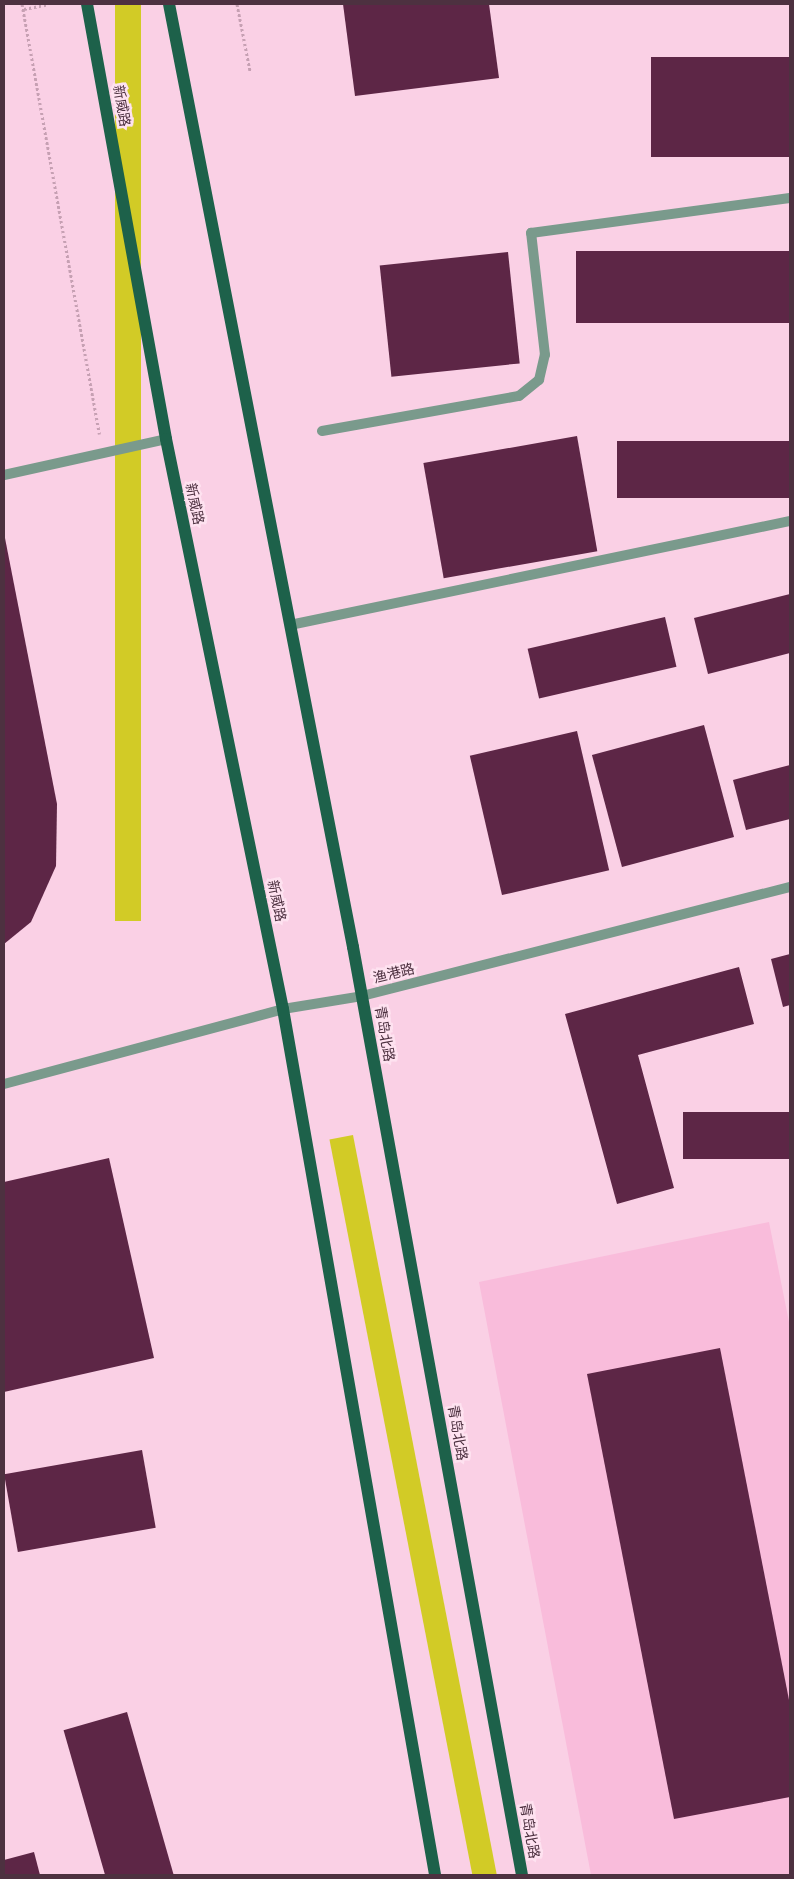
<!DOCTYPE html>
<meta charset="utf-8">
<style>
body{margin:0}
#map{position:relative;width:794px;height:1879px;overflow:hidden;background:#fad0e5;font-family:Rubik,"Noto Sans SC",sans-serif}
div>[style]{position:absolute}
.built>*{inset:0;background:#f9bcdb}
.green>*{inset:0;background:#d2cb26;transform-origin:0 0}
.building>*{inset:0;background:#5d2646;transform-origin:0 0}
.path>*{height:3px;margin-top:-1.5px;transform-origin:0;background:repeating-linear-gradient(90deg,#c6a0b3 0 2.5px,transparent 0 5px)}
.service>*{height:10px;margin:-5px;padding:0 5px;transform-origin:5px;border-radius:5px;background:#7a9a8c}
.tertiary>*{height:10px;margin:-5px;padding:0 5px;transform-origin:5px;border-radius:5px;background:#7a9a8c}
.primary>*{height:12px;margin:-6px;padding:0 6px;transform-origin:6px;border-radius:6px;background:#1d614a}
span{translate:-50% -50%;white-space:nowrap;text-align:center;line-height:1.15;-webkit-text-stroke:5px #fee2f0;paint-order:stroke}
.street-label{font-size:14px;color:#4d3140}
.frame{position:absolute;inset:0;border:5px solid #4d3140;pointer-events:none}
</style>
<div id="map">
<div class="built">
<i style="clip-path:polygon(769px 1222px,790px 1327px,790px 1875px,591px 1875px,479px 1282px)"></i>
</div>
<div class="green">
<i style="left:115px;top:4px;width:26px;height:917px"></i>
<i style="left:353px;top:1135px;width:753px;height:24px;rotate:79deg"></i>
</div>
<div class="building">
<i style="clip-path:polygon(343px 4px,489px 4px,499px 78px,355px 96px)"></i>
<i style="left:790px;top:57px;width:100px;height:139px;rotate:90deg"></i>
<i style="left:790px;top:251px;width:72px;height:214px;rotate:90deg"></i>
<i style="left:508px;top:252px;width:112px;height:129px;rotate:84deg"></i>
<i style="left:577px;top:436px;width:117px;height:156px;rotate:80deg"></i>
<i style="left:790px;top:441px;width:57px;height:173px;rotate:90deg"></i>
<i style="clip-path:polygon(4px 533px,57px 804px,56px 866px,31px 922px,4px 944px)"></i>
<i style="clip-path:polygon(790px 594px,790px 653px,708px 674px,694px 618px)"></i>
<i style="left:665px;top:617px;width:51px;height:141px;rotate:77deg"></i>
<i style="left:704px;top:725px;width:116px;height:116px;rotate:75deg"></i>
<i style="left:577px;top:731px;width:143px;height:110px;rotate:77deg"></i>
<i style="clip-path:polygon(790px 765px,790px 819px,746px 830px,733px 780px)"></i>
<i style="clip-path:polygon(790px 954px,790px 1005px,783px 1007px,771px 959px)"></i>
<i style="clip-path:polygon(739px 967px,754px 1024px,638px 1055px,674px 1188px,617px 1204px,565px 1014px)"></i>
<i style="left:790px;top:1112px;width:47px;height:107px;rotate:90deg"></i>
<i style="clip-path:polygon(109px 1158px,154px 1358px,4px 1392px,4px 1182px)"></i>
<i style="clip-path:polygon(720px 1348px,790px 1705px,790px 1797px,674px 1819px,587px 1374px)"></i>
<i style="left:142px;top:1450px;width:79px;height:140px;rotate:80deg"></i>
<i style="left:127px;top:1712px;width:170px;height:66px;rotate:74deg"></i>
<i style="clip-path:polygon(34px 1852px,40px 1875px,4px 1875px,4px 1860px)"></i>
</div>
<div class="path">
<i style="left:22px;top:4px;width:437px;rotate:79.8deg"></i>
<i style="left:237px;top:4px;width:68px;rotate:79deg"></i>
<i style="left:24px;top:9px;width:25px;rotate:-11deg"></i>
</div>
<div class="service">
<i style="left:322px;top:431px;width:200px;rotate:-10.1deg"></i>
<i style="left:519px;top:396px;width:26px;rotate:-39deg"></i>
<i style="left:539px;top:380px;width:26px;rotate:-77deg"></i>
<i style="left:545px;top:355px;width:123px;rotate:-96.5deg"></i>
<i style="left:531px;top:233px;width:261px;rotate:-7.7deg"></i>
<i style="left:4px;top:475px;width:166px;rotate:-12.5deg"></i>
<i style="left:290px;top:625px;width:511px;rotate:-11.75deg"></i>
</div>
<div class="tertiary">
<i style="left:4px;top:1084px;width:289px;rotate:-15deg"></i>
<i style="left:283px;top:1009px;width:80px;rotate:-9.3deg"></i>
<i style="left:362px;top:996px;width:442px;rotate:-14.3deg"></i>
</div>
<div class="primary">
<i style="left:87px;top:4px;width:442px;rotate:79.7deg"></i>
<i style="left:166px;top:439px;width:582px;rotate:78.4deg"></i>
<i style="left:283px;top:1009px;width:879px;rotate:80.04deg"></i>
<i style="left:169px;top:4px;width:961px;rotate:78.96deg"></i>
<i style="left:353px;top:947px;width:943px;rotate:79.68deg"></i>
</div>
<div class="street-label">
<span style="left:121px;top:106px;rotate:80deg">新威路</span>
<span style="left:194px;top:504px;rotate:78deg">新威路</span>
<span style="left:276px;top:901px;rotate:78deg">新威路</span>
<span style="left:394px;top:974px;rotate:-14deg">渔港路</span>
<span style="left:384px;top:1034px;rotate:80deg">青岛北路</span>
<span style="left:457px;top:1433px;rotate:80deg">青岛北路</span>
<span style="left:529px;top:1831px;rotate:80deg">青岛北路</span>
</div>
<div class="frame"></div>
</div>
